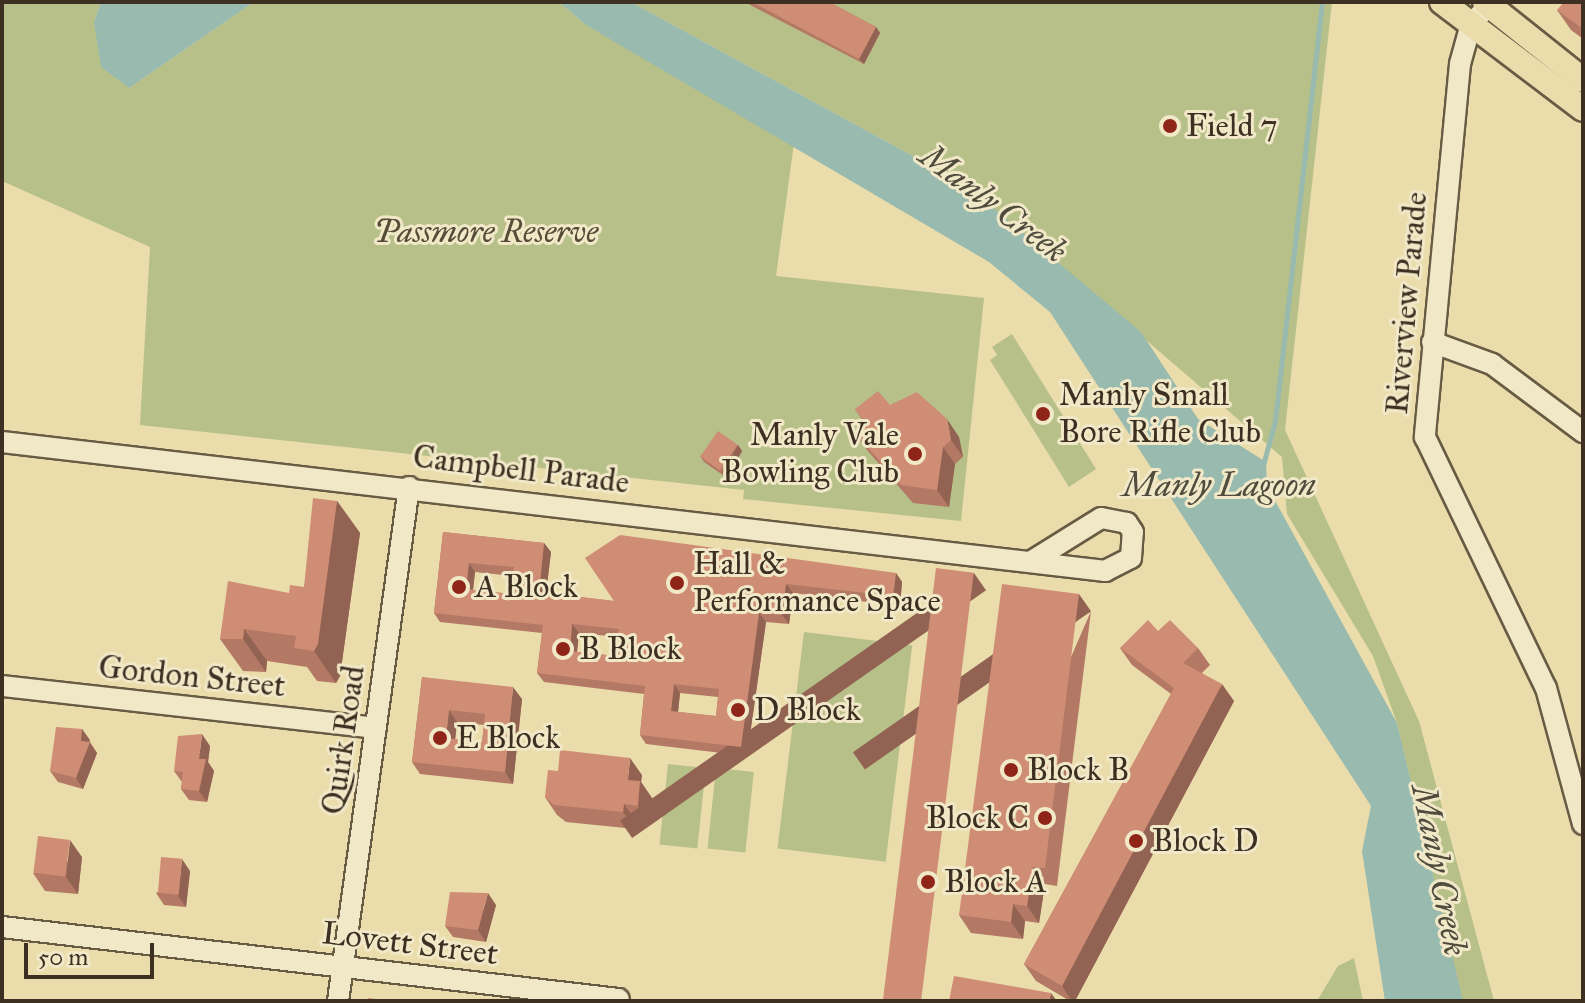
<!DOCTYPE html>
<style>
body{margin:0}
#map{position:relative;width:1585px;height:1003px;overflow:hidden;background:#eadcab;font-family:"IM FELL Great Primer",serif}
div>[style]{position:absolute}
.green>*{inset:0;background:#b7c089;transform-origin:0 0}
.water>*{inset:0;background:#98baaf}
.stream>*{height:5px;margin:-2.5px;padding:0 2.5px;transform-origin:2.5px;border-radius:2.5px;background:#98baaf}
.roads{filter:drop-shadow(2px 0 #685b44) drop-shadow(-2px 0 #685b44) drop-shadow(0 2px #685b44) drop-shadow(0 -2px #685b44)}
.minor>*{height:20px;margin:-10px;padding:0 10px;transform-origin:10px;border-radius:10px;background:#f1e8c8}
.major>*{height:24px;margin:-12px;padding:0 12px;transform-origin:12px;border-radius:12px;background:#eadcab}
.wall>*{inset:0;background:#b37965}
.shaded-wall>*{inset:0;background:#926352;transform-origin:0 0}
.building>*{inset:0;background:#d08d75;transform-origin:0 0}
.dots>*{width:22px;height:22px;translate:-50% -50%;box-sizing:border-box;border:4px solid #f1e8c8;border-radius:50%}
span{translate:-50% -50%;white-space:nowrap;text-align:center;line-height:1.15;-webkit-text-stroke:6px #f1e8c8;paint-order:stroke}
.poi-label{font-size:32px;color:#3d3022}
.left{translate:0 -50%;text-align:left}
.right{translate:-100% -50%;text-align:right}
.park-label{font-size:32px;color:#554d37;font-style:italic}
.street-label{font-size:32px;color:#3d3022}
.water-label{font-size:34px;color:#4f4c3e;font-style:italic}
.frame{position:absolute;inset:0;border:4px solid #3d3022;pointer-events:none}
.scale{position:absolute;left:24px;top:943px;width:130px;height:36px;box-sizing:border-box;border:4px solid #3d3022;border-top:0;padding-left:10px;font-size:24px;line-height:28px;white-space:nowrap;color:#3d3022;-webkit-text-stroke:6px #f1e8c8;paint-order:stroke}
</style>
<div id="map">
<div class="green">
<i style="clip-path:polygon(2px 2px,101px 2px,94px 22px,129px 88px,254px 2px,559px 2px,586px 25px,794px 143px,776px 276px,984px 298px,961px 521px,743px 499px,744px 490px,140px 425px,150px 247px,2px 181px)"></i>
<i style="clip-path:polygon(631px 2px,1332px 2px,1285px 430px,1419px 721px,1494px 1001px,1462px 1001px,1397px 723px,1373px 656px,1287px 514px,1282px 457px,966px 185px)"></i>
<i style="clip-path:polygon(1012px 334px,1096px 469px,1069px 487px,990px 360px,997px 355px,992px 347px)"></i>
<i style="left:804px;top:632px;width:109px;height:218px;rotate:7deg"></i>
<i style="left:668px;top:764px;width:38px;height:81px;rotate:6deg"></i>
<i style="left:716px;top:768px;width:38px;height:81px;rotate:6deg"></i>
<i style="clip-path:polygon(1354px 958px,1363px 1001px,1317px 1001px,1338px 966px)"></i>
</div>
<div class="water">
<i style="clip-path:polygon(101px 2px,254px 2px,129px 88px,101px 67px,94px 22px)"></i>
<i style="clip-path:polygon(559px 2px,631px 2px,966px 185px,1141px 332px,1198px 419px,1266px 462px,1267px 486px,1397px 723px,1463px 1001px,1385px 1001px,1362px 851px,1371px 806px,1050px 312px,989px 262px,586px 25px)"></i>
</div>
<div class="stream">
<i style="left:1263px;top:465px;width:46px;rotate:-74.7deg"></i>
<i style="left:1275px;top:421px;width:422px;rotate:-83.6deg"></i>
</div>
<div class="roads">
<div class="minor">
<i style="left:1489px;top:5px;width:26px;rotate:133deg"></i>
<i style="left:1471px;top:24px;width:41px;rotate:105.4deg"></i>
<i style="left:1460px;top:64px;width:375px;rotate:95.4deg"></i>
<i style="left:1425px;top:437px;width:279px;rotate:64.3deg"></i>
<i style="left:1546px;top:688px;width:141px;rotate:74.8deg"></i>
<i style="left:1432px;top:342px;width:64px;rotate:20.1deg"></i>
<i style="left:1492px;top:364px;width:114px;rotate:36.8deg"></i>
<i style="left:2px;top:442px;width:1111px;rotate:6.67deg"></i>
<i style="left:1105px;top:571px;width:29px;rotate:-27deg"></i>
<i style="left:1131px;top:558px;width:26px;rotate:-86deg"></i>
<i style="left:1133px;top:532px;width:11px;rotate:-124deg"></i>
<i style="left:1127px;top:523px;width:26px;rotate:-169deg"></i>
<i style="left:1101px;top:518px;width:81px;rotate:148.1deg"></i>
<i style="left:2px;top:686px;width:376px;rotate:6.4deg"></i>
<i style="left:2px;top:927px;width:621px;rotate:6.66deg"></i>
<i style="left:338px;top:1001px;width:519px;rotate:-82.14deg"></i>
</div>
<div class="major">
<i style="left:1442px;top:2px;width:177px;rotate:37.2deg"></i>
<i style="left:1485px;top:2px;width:125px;rotate:38.5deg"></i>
</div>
</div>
<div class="wall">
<i style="clip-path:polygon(748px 2px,829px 2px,876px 27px,880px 33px,864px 64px,750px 5px)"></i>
<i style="clip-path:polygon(1583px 2px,1583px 39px,1571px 30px,1557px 10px)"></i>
<i style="clip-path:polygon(890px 405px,959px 437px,963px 457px,955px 464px,949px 507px,913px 503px,867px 450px,855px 433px,865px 424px,855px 409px)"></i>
<i style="clip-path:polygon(738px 445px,742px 451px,727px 478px,704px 462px,700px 456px)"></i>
<i style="clip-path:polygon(337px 501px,360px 533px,340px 676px,336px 683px,317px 681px,307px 667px,267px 661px,266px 672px,243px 671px,220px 639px,304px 587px)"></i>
<i style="clip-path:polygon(evenodd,443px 532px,544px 543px,551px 552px,546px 593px,614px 601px,896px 573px,902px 582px,900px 606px,793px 593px,789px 624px,766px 622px,747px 756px,646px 744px,640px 735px,644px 694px,544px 682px,537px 673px,542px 633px,440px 622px,434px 613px,443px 532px,475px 572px,513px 576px,511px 594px,473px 590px,475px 572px,443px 532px,579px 633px,618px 637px,616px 656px,577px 652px,579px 633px,443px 532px,680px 693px,718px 697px,716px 716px,678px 712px,680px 693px)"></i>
<i style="clip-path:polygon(1091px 611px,1057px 886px,1045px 884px,1039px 923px,1025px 921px,1023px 939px,971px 933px,959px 915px)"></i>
<i style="clip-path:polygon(1158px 631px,1198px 648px,1210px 665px,1202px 673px,1234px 701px,1075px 1001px,1070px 1001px,1036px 981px,1024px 964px,1171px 694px,1132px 665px,1120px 648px)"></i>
<i style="clip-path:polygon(evenodd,422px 677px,522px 699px,513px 784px,420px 774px,412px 762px,422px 677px,457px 722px,484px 725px,482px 742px,455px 739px,457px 722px)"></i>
<i style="clip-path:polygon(82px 729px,97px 753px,83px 789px,58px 782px,50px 771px)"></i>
<i style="clip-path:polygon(210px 746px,208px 762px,214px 771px,207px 802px,189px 800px,181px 789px,182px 782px,174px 771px)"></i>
<i style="clip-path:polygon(558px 771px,642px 775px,641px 782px,652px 798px,650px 823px,636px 821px,635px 829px,566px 822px,557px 815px,545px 797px)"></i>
<i style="clip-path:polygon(82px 857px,78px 894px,45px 891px,33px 873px)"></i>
<i style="clip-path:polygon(190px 871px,186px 907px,164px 905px,156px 893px)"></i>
<i style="clip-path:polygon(496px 905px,486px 942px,453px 937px,445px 926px)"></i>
</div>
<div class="shaded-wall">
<i style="clip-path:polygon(876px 27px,880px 33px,864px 64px,859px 59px)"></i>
<i style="clip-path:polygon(947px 419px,959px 437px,963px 457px,951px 440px)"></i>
<i style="clip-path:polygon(738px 445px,742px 451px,727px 478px,722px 472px)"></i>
<i style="clip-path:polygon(943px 447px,955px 464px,949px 507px,937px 490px)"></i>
<i style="clip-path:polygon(337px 501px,360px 533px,340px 676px,336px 683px,314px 651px)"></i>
<i style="clip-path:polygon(544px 543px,551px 552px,545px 601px,539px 592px)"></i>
<i style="clip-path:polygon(469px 563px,475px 572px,472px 598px,466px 589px)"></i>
<i style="clip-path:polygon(896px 573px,902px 582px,900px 606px,893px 596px)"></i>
<i style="left:974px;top:573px;width:21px;height:432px;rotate:55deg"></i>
<i style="clip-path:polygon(786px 584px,793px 593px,789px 624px,782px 615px)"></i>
<i style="left:1079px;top:594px;width:21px;height:276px;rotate:55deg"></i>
<i style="clip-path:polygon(759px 613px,766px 622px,747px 756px,741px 747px)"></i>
<i style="clip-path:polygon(572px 624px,579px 633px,576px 660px,570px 651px)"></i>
<i style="clip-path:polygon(244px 629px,267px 661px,266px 672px,243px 639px)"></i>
<i style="clip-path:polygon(674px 684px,680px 693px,677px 721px,671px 711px)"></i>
<i style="clip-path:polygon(1222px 684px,1234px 701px,1075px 1001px,1072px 1001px,1062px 986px)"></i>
<i style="clip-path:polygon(513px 687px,522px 699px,513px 784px,505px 772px)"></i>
<i style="clip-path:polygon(449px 710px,457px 722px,454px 750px,446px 738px)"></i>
<i style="clip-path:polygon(82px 729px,90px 740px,89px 742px,97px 753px,83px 789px,76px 778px)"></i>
<i style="clip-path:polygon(202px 734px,210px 746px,208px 762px,214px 771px,207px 802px,199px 791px,199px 759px)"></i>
<i style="clip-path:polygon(630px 758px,642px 775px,641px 782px,652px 798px,650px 823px,638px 806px,628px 780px)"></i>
<i style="clip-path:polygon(624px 804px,636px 821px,635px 829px,623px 812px)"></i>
<i style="clip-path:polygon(70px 840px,82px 857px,78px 894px,66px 877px)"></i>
<i style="clip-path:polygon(182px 859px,190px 871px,186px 907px,178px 896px)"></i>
<i style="clip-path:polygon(1033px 867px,1045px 884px,1039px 923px,1027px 906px)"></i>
<i style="clip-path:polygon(488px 893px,496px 905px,486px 942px,478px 930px)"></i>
<i style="clip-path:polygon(1013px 904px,1025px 921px,1023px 939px,1011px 922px)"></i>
<i style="clip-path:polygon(1051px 993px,1057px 1001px,1049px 1001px)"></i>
</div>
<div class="building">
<i style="clip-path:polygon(752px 2px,829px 2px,876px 27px,859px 59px)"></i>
<i style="clip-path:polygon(1564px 2px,1583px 2px,1583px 29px,1557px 10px)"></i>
<i style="clip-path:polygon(878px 391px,890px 405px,917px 392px,947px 419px,951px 440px,943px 447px,937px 490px,901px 485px,855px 433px,866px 424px,855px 409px)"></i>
<i style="left:718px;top:431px;width:24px;height:31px;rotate:35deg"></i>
<i style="clip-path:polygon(313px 498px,337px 501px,318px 644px,314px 651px,294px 648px,296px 636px,244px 629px,243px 639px,220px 639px,228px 581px,289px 593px,290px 585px,304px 587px)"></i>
<i style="clip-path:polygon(evenodd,443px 532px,544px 543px,539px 592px,614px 601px,585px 558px,620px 535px,896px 573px,893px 596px,786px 584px,782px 615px,759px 613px,741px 747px,640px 735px,645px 686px,537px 673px,543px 625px,434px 613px,443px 532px,469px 563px,514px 567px,511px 594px,466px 589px,469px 563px,443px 532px,572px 624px,619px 629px,616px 656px,570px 651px,572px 624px,443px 532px,674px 684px,719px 689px,716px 716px,671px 711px,674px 684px)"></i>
<i style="left:936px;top:568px;width:38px;height:437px;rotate:7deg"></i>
<i style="clip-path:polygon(1002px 584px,1079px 594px,1045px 868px,1033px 867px,1027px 906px,1013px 904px,1011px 922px,959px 915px)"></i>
<i style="clip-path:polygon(1148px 620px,1158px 631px,1170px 620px,1198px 648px,1183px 663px,1222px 684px,1062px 986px,1024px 964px,1174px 688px,1120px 648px)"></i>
<i style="clip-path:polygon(evenodd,422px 677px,513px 687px,505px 772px,412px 762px,422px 677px,449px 710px,485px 714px,482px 742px,446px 738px,449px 710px)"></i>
<i style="clip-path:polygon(56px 727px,82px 729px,81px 741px,90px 742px,76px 778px,50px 771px)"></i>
<i style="clip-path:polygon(202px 734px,199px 759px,206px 759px,199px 791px,181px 789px,183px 772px,174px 771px,178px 736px)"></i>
<i style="clip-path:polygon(560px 750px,630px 758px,628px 780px,640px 781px,638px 806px,624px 804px,623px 812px,554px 805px,545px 797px,548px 770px,558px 771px)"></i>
<i style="left:38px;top:836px;width:32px;height:37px;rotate:7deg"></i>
<i style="left:161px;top:857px;width:21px;height:36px;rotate:5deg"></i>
<i style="clip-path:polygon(450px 892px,488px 893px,478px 930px,445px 926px)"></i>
<i style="clip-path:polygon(954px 976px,1051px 993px,1049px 1001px,949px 1001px)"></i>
<i style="clip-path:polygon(368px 998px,391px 1001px,368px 1001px)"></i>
</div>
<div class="dots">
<i style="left:1170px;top:126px;background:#8f2418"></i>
<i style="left:1043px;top:414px;background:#8f2418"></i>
<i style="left:915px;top:454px;background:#8f2418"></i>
<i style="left:677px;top:583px;background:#8f2418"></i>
<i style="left:459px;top:587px;background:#8f2418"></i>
<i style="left:563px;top:649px;background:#8f2418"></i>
<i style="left:738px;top:710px;background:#8f2418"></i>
<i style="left:440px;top:738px;background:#8f2418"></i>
<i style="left:1011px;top:770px;background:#8f2418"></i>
<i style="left:1045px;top:818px;background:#8f2418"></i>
<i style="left:1136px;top:841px;background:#8f2418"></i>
<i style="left:928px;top:882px;background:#8f2418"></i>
</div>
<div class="poi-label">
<span class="left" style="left:1186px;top:126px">Field 7</span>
<span class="left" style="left:1059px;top:414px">Manly Small<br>Bore Rifle Club</span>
<span class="right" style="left:899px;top:454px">Manly Vale<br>Bowling Club</span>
<span class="left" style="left:693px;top:583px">Hall &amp;<br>Performance Space</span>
<span class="left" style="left:475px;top:587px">A Block</span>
<span class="left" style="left:579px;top:649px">B Block</span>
<span class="left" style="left:754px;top:710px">D Block</span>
<span class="left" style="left:456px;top:738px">E Block</span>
<span class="left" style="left:1027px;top:770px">Block B</span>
<span class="right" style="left:1029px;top:818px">Block C</span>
<span class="left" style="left:1152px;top:841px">Block D</span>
<span class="left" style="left:944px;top:882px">Block A</span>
</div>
<div class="park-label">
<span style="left:486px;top:232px">Passmore Reserve</span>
</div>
<div class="street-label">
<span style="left:1407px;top:303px;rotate:-85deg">Riverview Parade</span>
<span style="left:521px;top:470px;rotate:7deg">Campbell Parade</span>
<span style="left:192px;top:677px;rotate:6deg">Gordon Street</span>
<span style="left:344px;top:740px;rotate:-82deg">Quirk Road</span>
<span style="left:410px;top:944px;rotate:7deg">Lovett Street</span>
</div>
<div class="water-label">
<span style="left:994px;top:203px;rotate:37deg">Manly Creek</span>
<span style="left:1219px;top:485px">Manly Lagoon</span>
<span style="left:1440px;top:870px;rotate:79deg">Manly Creek</span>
</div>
<div class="frame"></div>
<div class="scale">50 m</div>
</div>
